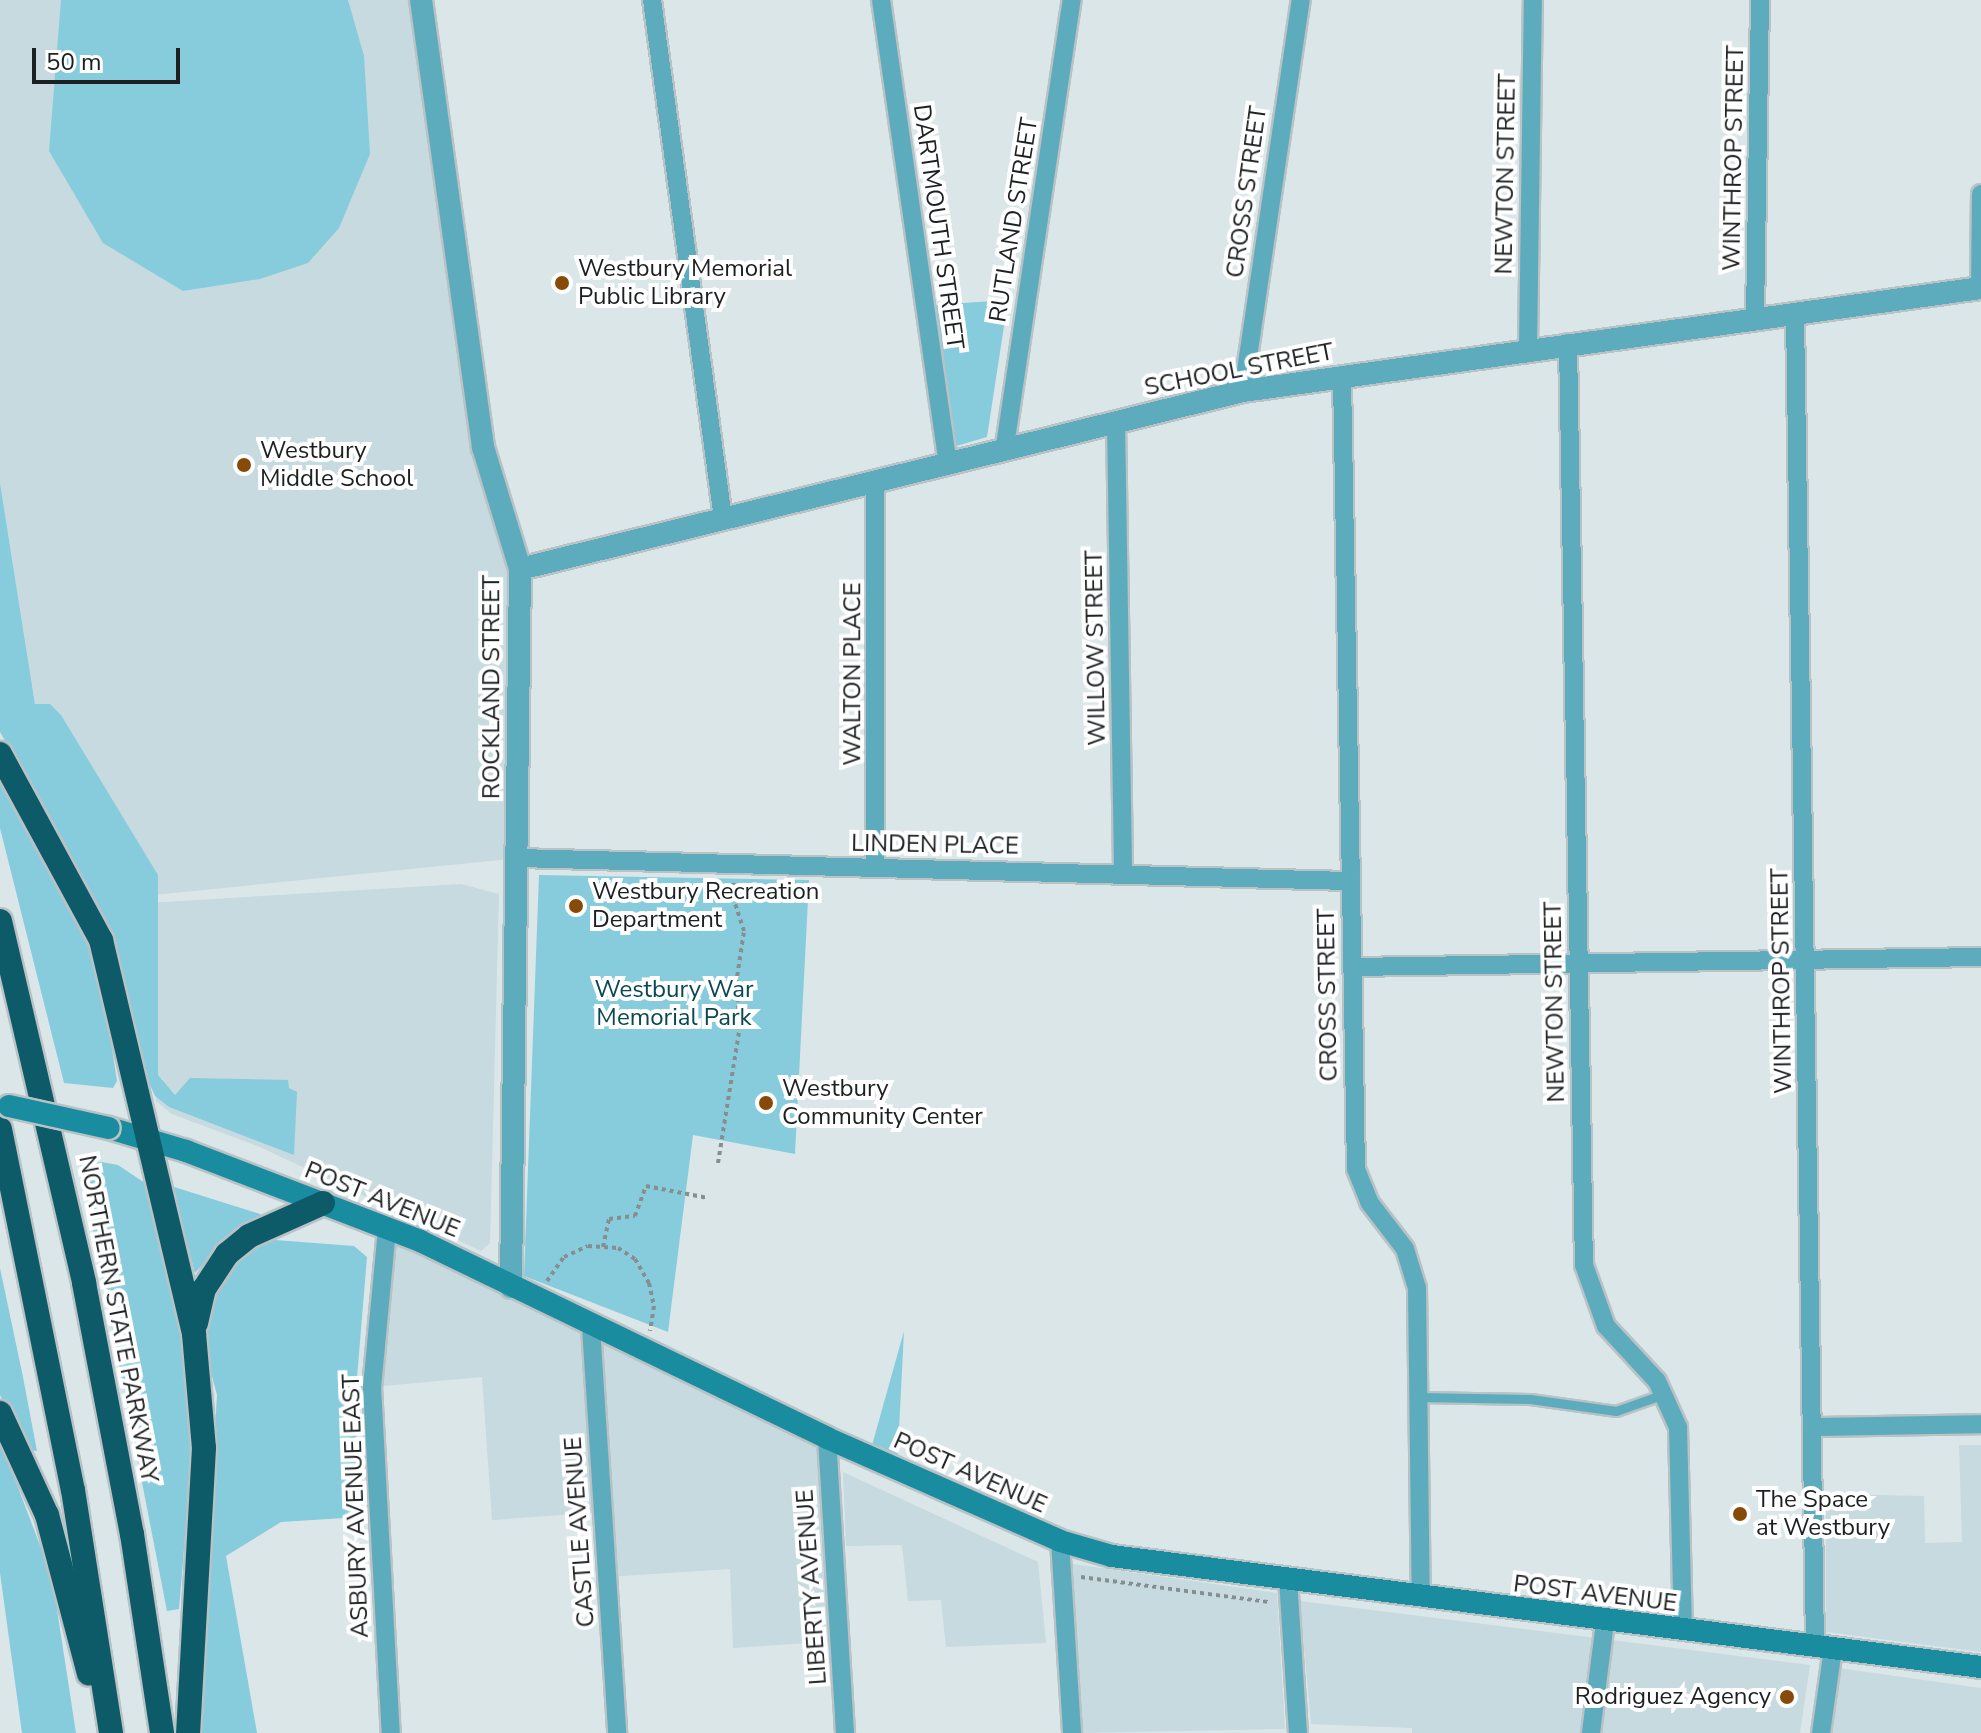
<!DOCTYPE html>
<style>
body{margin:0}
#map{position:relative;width:1981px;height:1733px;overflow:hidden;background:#dbe6e9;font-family:"Nunito Sans",sans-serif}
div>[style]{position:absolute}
.built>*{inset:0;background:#c6dadf}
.green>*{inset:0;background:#87ccdc}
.path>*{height:4px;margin-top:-2px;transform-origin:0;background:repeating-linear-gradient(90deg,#868e90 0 4px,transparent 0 8px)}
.roads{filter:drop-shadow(2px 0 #b9c2c5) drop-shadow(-2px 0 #b9c2c5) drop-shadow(0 2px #b9c2c5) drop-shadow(0 -2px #b9c2c5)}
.service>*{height:9px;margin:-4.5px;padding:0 4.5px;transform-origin:4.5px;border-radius:4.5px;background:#5dacbd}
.minor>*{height:18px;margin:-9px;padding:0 9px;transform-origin:9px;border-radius:9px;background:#5dacbd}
.tertiary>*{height:22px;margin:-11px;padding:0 11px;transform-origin:11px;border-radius:11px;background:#5dacbd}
.secondary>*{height:22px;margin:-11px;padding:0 11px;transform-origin:11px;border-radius:11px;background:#198ca0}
.motorway>*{height:24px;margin:-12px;padding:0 12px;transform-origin:12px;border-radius:12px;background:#0d5b69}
.bridges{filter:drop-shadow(2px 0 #b9c2c5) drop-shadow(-2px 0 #b9c2c5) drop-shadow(0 2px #b9c2c5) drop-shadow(0 -2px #b9c2c5)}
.secondary-bridge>*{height:22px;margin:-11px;padding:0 11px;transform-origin:11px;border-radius:11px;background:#198ca0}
.dots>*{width:22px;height:22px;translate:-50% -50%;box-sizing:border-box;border:4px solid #fff;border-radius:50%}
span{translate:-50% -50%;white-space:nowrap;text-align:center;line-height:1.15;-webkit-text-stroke:8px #fff;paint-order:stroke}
.street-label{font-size:24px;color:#1c2021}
.poi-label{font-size:24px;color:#1c2021}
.left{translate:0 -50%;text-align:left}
.right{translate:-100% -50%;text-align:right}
.park-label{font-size:24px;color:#0a4752}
.scale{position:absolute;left:32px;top:48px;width:148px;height:36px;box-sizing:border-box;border:4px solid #1c2021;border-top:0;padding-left:10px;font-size:24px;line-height:28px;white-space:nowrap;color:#1c2021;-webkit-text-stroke:6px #fff;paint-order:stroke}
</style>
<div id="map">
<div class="built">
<i style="clip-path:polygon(0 0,421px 0,464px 317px,520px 569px,519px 858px,144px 896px,48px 784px,0 483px)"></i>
<i style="clip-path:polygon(461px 884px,499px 894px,490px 1243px,481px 1251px,260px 1147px,172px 1114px,156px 1101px,148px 903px)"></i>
<i style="clip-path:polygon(387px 1229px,827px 1438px,840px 1641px,733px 1648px,730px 1569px,607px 1577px,603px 1512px,492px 1520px,482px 1377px,372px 1387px)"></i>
<i style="clip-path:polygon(1959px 1445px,1981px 1445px,1981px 1652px,1826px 1632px,1826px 1494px,1924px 1496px,1925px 1543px,1962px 1542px)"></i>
<i style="clip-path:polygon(843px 1472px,1038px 1562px,1046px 1643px,946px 1647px,941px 1600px,908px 1601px,902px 1545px,846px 1546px)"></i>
<i style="clip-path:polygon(1073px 1564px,1277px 1593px,1285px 1729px,1081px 1733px)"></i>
<i style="clip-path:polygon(1300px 1601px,1810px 1665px,1800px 1733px,1412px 1733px,1412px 1728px,1311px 1724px)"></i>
<i style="clip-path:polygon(1838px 1668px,1981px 1688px,1981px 1733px,1829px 1733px)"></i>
</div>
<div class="green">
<i style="clip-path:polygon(61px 0,348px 0,364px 56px,370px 154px,339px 228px,308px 263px,260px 279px,183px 291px,103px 243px,49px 151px)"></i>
<i style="clip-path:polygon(1008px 300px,987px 437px,953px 447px,933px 305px)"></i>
<i style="clip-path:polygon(0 483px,35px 704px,50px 704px,61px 715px,158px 875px,158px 1075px,175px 1095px,190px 1078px,288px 1080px,289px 1088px,297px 1092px,294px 1155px,169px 1107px,155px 1096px,140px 1063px,119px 956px,91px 892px,0 732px)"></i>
<i style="clip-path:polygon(0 777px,99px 965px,117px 1081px,113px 1088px,64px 1083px,0 828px)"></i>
<i style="clip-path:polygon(539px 875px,809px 880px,795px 1154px,693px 1135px,668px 1332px,524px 1276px)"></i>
<i style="clip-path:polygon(79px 1158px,118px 1165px,145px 1183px,177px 1308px,193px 1442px,179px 1609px,167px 1611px)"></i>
<i style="clip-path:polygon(171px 1186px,260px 1214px,263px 1218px,220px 1246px,195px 1273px)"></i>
<i style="clip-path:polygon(273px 1234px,275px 1240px,354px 1246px,367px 1257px,355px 1402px,360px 1517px,281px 1522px,226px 1556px,257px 1733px,196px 1733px,217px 1395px,204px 1346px,207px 1305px,238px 1254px)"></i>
<i style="clip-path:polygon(0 1268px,23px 1377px,37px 1451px,28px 1450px,0 1395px)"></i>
<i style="clip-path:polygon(904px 1331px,897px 1469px,869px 1456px)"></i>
<i style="clip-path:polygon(0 1440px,52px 1577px,76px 1733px,22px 1733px,0 1573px)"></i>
</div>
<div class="path">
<i style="left:718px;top:1163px;width:139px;rotate:-80.9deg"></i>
<i style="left:740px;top:1026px;width:42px;rotate:-95.4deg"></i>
<i style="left:736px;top:984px;width:54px;rotate:-81.4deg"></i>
<i style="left:744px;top:931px;width:38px;rotate:-108deg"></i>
<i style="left:732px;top:895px;width:16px;rotate:-83deg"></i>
<i style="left:603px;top:1247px;width:29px;rotate:-78deg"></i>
<i style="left:609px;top:1219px;width:26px;rotate:-7deg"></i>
<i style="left:635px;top:1216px;width:32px;rotate:-70deg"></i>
<i style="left:646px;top:1186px;width:63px;rotate:11deg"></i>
<i style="left:547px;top:1281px;width:29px;rotate:-55deg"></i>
<i style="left:564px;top:1257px;width:26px;rotate:-25deg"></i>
<i style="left:588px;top:1246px;width:30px;rotate:4deg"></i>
<i style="left:618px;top:1248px;width:20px;rotate:33deg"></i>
<i style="left:635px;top:1259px;width:28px;rotate:60deg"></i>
<i style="left:649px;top:1283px;width:24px;rotate:78deg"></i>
<i style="left:654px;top:1306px;width:25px;rotate:99deg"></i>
<i style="left:1081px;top:1577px;width:190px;rotate:7.6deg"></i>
</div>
<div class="roads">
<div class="service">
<i style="left:1418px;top:1397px;width:112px;rotate:1deg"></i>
<i style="left:1530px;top:1399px;width:87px;rotate:7.9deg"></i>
<i style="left:1616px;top:1411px;width:51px;rotate:-19.5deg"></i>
</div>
<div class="minor">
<i style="left:652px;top:0;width:523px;rotate:82.2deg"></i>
<i style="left:881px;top:0;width:465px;rotate:81.8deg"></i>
<i style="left:1980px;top:288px;width:94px;rotate:-89.4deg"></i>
<i style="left:1795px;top:314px;width:1333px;rotate:89.14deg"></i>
<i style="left:1755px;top:318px;width:318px;rotate:-89.1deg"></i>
<i style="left:1568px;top:343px;width:922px;rotate:89.01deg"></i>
<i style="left:1584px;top:1265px;width:65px;rotate:70.2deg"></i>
<i style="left:1606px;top:1326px;width:75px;rotate:47.2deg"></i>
<i style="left:1657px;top:1381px;width:51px;rotate:65.5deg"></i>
<i style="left:1678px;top:1427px;width:204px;rotate:88.6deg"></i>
<i style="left:1528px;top:348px;width:348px;rotate:-89.2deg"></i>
<i style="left:1342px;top:376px;width:793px;rotate:88.99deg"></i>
<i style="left:1356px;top:1169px;width:35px;rotate:68deg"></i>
<i style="left:1369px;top:1202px;width:59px;rotate:52.5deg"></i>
<i style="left:1405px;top:1249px;width:41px;rotate:72.9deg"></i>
<i style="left:1417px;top:1288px;width:308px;rotate:89.3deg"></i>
<i style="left:1243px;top:391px;width:395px;rotate:-81.6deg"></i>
<i style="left:1116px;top:421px;width:453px;rotate:89.1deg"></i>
<i style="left:1005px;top:446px;width:451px;rotate:-81.5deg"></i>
<i style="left:875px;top:481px;width:386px;rotate:90deg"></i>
<i style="left:519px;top:858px;width:831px;rotate:1.59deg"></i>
<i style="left:1352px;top:967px;width:629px;rotate:-0.91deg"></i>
<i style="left:387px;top:1229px;width:159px;rotate:95.4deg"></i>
<i style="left:372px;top:1387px;width:347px;rotate:86.9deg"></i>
<i style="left:591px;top:1327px;width:407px;rotate:86.3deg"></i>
<i style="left:1813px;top:1427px;width:168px;rotate:-1deg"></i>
<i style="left:827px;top:1438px;width:296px;rotate:86.5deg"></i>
<i style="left:1060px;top:1541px;width:192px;rotate:86.4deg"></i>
<i style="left:1288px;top:1579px;width:154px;rotate:86.3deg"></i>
<i style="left:1591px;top:1733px;width:112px;rotate:-82.8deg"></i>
<i style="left:1821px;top:1733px;width:85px;rotate:-81.9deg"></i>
</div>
<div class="tertiary">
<i style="left:421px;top:0;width:451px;rotate:82.1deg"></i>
<i style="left:483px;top:447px;width:127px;rotate:73.1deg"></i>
<i style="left:520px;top:569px;width:718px;rotate:90.72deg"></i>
<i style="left:520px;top:569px;width:745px;rotate:-13.83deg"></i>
<i style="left:1243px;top:391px;width:745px;rotate:-7.95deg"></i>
</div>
<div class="secondary">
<i style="left:109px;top:1128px;width:80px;rotate:16.6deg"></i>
<i style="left:186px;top:1151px;width:251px;rotate:21deg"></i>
<i style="left:420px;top:1241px;width:452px;rotate:25.8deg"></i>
<i style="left:827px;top:1438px;width:255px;rotate:23.8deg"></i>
<i style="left:1060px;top:1541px;width:54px;rotate:16.1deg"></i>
<i style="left:1112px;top:1556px;width:876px;rotate:7.28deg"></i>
</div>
<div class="motorway">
<i style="left:0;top:754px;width:212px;rotate:61.5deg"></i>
<i style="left:101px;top:940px;width:405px;rotate:76.7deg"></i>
<i style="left:194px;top:1334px;width:114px;rotate:85deg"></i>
<i style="left:204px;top:1448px;width:285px;rotate:93.2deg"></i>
<i style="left:0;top:921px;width:372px;rotate:76.9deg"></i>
<i style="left:84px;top:1283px;width:256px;rotate:79.2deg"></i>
<i style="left:132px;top:1534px;width:201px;rotate:81.4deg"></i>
<i style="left:0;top:1129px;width:368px;rotate:78.6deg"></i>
<i style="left:73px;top:1490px;width:246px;rotate:81.1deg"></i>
<i style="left:196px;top:1323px;width:35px;rotate:-77deg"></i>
<i style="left:204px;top:1289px;width:42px;rotate:-56.7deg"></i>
<i style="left:227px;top:1254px;width:28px;rotate:-39deg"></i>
<i style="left:249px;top:1236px;width:81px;rotate:-24deg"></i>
<i style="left:0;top:1413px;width:112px;rotate:65.3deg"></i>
<i style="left:47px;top:1515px;width:164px;rotate:75.2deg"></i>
</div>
</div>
<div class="bridges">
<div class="secondary-bridge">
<i style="left:9px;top:1106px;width:102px;rotate:12.4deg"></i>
</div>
</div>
<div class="dots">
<i style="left:562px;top:283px;background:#874a08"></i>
<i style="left:244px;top:465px;background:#874a08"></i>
<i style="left:576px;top:906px;background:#874a08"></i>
<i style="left:766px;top:1103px;background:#874a08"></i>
<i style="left:1740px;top:1514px;background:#874a08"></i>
<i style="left:1787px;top:1697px;background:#874a08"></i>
</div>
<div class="street-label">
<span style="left:1734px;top:158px;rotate:-89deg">WINTHROP STREET</span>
<span style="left:1506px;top:174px;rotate:-89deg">NEWTON STREET</span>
<span style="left:1247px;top:192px;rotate:-82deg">CROSS STREET</span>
<span style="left:1014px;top:220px;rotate:-81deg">RUTLAND STREET</span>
<span style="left:938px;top:227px;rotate:82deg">DARTMOUTH STREET</span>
<span style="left:1239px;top:370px;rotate:-11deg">SCHOOL STREET</span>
<span style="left:1096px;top:648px;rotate:-91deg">WILLOW STREET</span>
<span style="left:853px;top:674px;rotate:-90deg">WALTON PLACE</span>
<span style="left:492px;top:687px;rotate:-90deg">ROCKLAND STREET</span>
<span style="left:935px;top:845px;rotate:1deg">LINDEN PLACE</span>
<span style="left:1782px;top:981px;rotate:-91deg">WINTHROP STREET</span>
<span style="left:1328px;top:995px;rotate:-91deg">CROSS STREET</span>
<span style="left:1555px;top:1002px;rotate:-91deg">NEWTON STREET</span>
<span style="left:382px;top:1200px;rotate:22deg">POST AVENUE</span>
<span style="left:118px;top:1319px;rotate:79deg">NORTHERN STATE PARKWAY</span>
<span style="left:970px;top:1473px;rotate:24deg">POST AVENUE</span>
<span style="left:356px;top:1506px;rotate:-92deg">ASBURY AVENUE EAST</span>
<span style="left:580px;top:1532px;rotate:-94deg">CASTLE AVENUE</span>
<span style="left:812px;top:1587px;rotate:-94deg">LIBERTY AVENUE</span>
<span style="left:1595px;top:1594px;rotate:7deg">POST AVENUE</span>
</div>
<div class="poi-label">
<span class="left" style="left:578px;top:283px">Westbury Memorial<br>Public Library</span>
<span class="left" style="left:260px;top:465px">Westbury<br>Middle School</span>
<span class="left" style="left:592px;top:906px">Westbury Recreation<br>Department</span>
<span class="left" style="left:782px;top:1103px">Westbury<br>Community Center</span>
<span class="left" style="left:1756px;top:1514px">The Space<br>at Westbury</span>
<span class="right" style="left:1771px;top:1697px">Rodriguez Agency</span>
</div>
<div class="park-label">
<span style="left:674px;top:1004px">Westbury War<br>Memorial Park</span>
</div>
<div class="scale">50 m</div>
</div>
